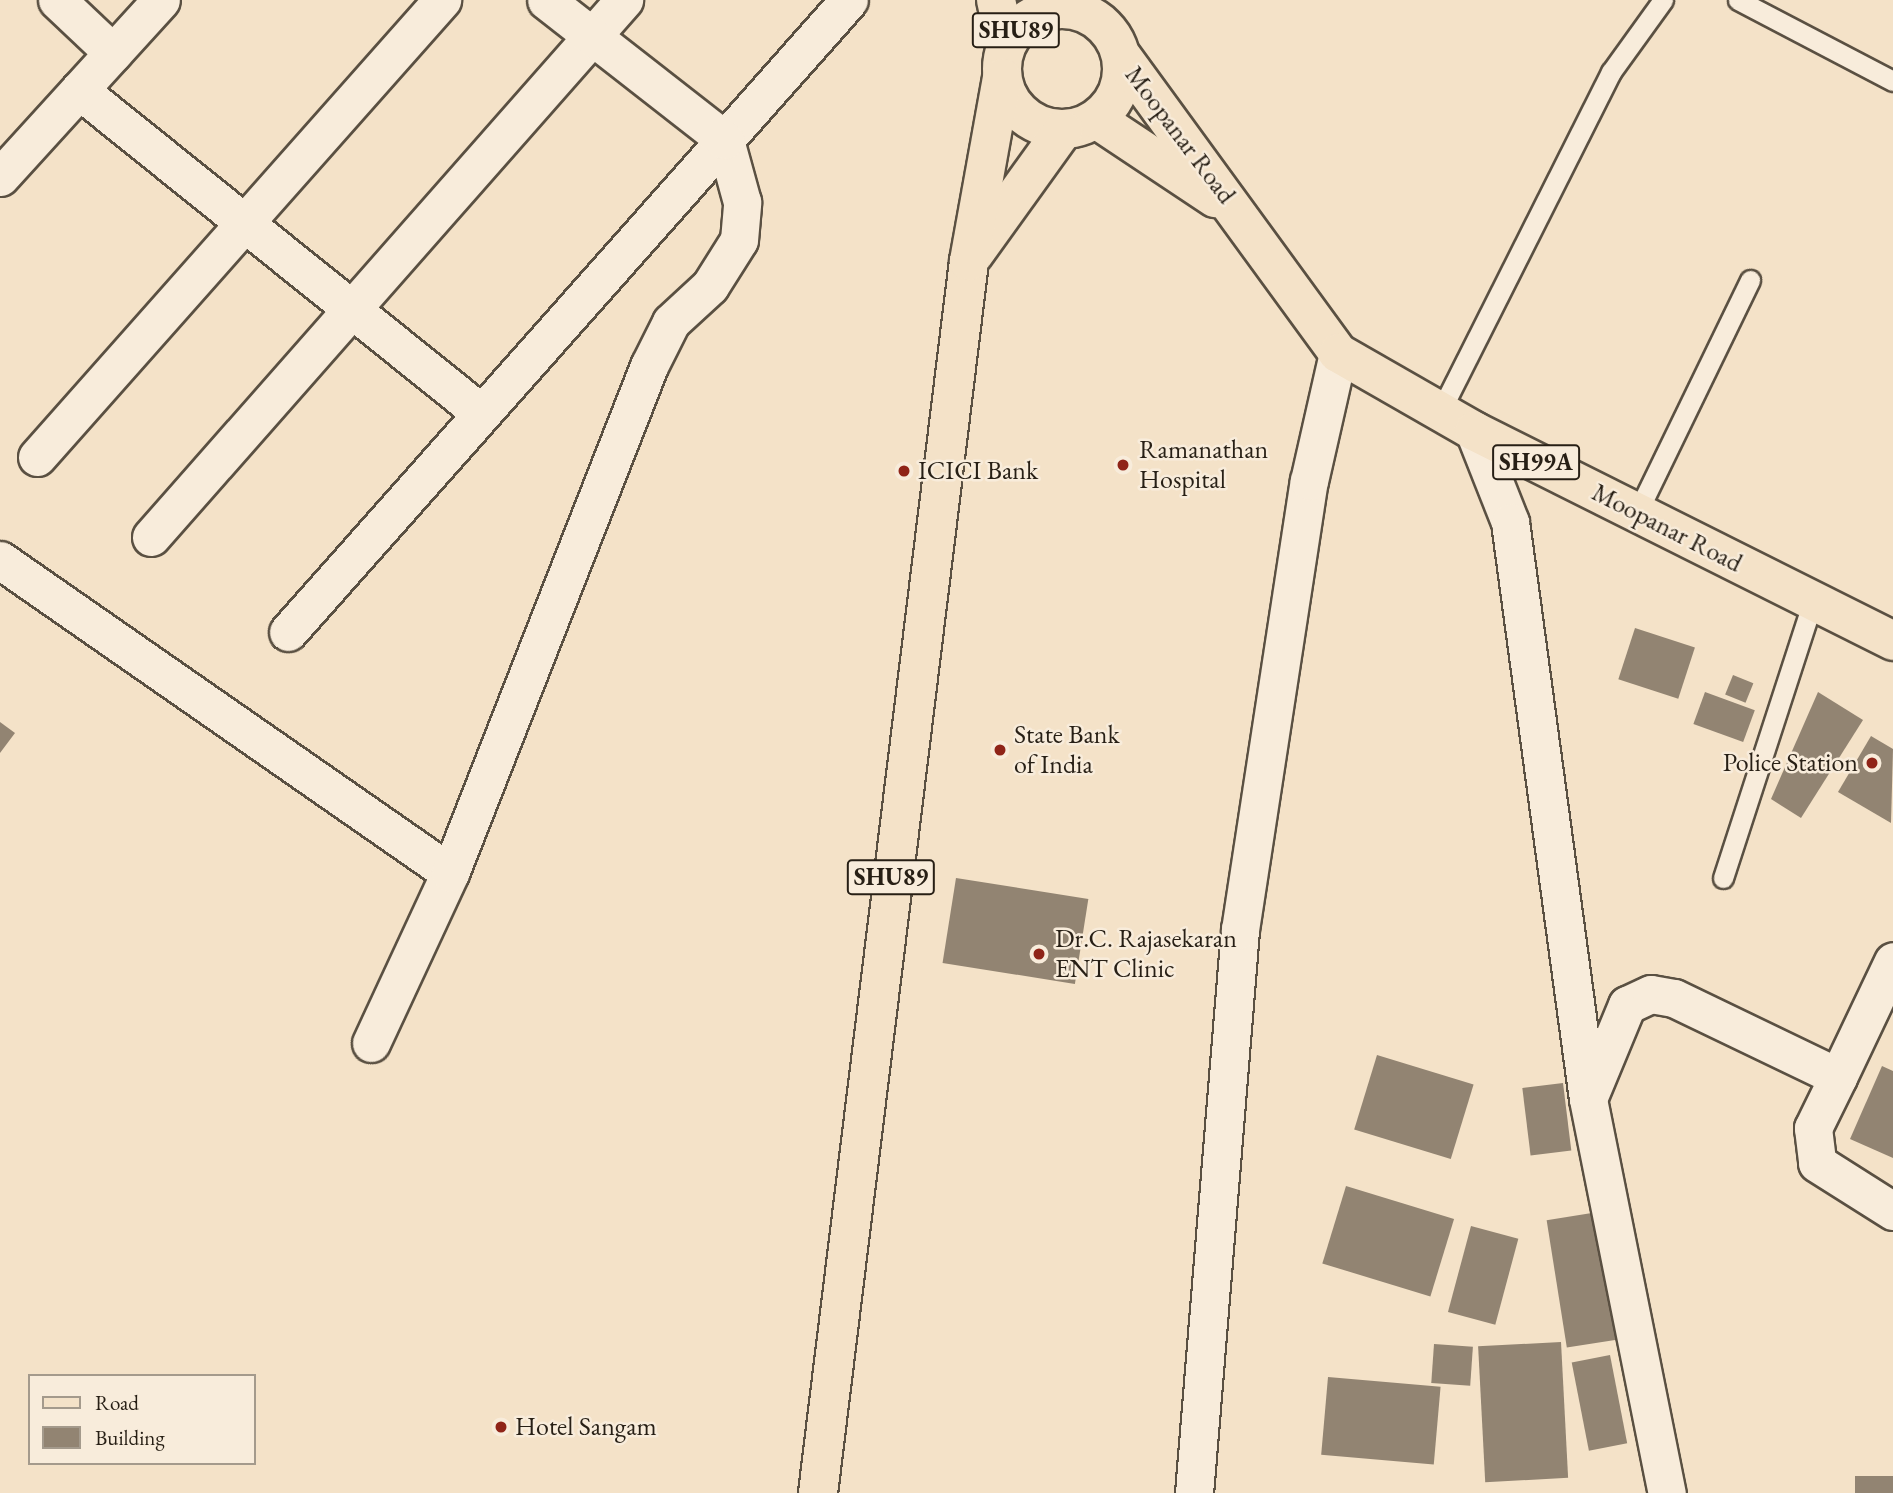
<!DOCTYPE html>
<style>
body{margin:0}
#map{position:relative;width:1893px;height:1493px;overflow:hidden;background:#f4e2c8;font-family:"EB Garamond",serif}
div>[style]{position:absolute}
.building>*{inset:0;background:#928472;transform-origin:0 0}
.roads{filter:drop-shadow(2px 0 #5a5042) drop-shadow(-2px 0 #5a5042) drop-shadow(0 2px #5a5042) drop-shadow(0 -2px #5a5042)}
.service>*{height:19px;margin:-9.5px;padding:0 9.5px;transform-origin:9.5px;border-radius:9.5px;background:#f8ecdb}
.minor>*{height:37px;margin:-18.5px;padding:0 18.5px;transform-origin:18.5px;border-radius:18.5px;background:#f8ecdb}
.primary>*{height:38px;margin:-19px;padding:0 19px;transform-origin:19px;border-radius:19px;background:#f4e2c8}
.primary>.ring{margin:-19px;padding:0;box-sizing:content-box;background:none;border:38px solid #f4e2c8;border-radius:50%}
.dots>*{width:19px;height:19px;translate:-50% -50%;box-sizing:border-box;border:4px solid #f8ecdb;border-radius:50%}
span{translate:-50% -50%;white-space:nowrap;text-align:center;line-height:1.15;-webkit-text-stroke:5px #f8ecdb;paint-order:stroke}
.shield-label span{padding:2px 5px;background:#f8ecdb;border:2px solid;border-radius:5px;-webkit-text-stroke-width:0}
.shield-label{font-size:24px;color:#271f15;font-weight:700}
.street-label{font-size:26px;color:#271f15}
.poi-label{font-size:26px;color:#271f15}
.left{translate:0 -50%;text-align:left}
.right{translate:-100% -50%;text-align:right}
.legend{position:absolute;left:28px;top:1374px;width:228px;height:91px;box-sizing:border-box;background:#f8ecdb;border:2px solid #a49a8c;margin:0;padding:9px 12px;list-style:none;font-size:21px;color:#271f15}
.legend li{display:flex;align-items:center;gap:14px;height:35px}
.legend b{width:35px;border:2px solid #a49a8c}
</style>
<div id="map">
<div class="building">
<i style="left:1635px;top:628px;width:63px;height:54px;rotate:18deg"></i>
<i style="left:1733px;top:675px;width:22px;height:21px;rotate:22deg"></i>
<i style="left:1705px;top:692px;width:53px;height:34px;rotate:20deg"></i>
<i style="clip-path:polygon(1818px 692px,1863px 720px,1801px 818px,1771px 799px)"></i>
<i style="clip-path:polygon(0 722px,15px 733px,0 753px)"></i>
<i style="clip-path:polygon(1871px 736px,1893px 749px,1891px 823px,1838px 792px)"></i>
<i style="left:956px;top:878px;width:134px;height:86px;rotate:9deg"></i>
<i style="left:1377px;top:1055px;width:101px;height:78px;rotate:17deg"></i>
<i style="clip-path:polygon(1882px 1066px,1893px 1071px,1893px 1158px,1850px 1139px)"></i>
<i style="left:1563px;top:1083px;width:68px;height:41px;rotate:83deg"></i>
<i style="left:1346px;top:1186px;width:113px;height:81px;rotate:17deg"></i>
<i style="left:1598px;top:1212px;width:129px;height:52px;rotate:81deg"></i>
<i style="left:1471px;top:1226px;width:49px;height:89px;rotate:15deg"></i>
<i style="left:1561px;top:1342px;width:136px;height:83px;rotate:87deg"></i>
<i style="left:1434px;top:1344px;width:39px;height:39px;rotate:4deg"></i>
<i style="left:1610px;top:1355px;width:90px;height:39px;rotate:79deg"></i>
<i style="left:1328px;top:1377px;width:113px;height:78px;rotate:5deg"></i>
<i style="left:1893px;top:1476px;width:17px;height:38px;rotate:90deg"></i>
</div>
<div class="roads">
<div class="service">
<i style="left:1738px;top:0;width:175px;rotate:27.6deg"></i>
<i style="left:1440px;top:412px;width:381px;rotate:-63.3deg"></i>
<i style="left:1611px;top:72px;width:89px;rotate:-54.2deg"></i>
<i style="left:1637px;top:513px;width:259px;rotate:-64.1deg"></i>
<i style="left:1723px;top:878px;width:291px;rotate:-72deg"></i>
</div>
<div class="minor">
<i style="left:57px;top:0;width:77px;rotate:43.4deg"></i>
<i style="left:79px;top:90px;width:516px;rotate:38.78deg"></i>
<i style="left:0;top:177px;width:239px;rotate:-47.7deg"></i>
<i style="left:1474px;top:431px;width:98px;rotate:68.4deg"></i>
<i style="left:1510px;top:522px;width:582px;rotate:82.3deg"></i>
<i style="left:1588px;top:1099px;width:402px;rotate:78.7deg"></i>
<i style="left:37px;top:457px;width:611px;rotate:-48.45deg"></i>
<i style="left:151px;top:537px;width:716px;rotate:-48.63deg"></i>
<i style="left:0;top:560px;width:548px;rotate:34.82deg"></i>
<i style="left:288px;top:632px;width:845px;rotate:-48.41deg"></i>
<i style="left:371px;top:1043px;width:187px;rotate:-65.1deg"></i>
<i style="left:450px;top:873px;width:545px;rotate:-68.57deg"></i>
<i style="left:649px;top:366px;width:49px;rotate:-63.4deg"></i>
<i style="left:671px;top:322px;width:53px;rotate:-42.7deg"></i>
<i style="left:710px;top:286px;width:54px;rotate:-57.8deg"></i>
<i style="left:739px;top:240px;width:38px;rotate:-85deg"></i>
<i style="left:742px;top:202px;width:64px;rotate:-105.3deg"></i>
<i style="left:725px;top:140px;width:227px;rotate:-142deg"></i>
<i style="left:1838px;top:1077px;width:57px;rotate:116.1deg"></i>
<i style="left:1813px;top:1128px;width:35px;rotate:83deg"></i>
<i style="left:1817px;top:1163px;width:90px;rotate:32.3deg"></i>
<i style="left:1588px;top:1099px;width:102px;rotate:-67.5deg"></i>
<i style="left:1627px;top:1005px;width:26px;rotate:-25deg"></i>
<i style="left:1651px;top:994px;width:23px;rotate:10deg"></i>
<i style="left:1674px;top:998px;width:182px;rotate:25.7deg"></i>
<i style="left:1838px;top:1077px;width:128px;rotate:-64.6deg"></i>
<i style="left:1194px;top:1493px;width:565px;rotate:-85.33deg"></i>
<i style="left:1240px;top:930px;width:454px;rotate:-81.3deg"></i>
<i style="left:1309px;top:481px;width:131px;rotate:-77.2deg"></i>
</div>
<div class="primary">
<i style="left:996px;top:0;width:47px;rotate:77.7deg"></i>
<i class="ring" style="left:1002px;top:9px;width:82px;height:82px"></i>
<i style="left:1123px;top:58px;width:365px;rotate:53.9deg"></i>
<i style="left:1338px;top:353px;width:157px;rotate:29.8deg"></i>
<i style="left:1474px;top:431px;width:469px;rotate:26.6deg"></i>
<i style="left:1096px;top:119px;width:143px;rotate:33.6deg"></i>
<i style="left:974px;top:254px;width:153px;rotate:-54.3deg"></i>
<i style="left:818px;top:1493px;width:1241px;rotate:-83.01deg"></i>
<i style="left:969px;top:261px;width:186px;rotate:-79.8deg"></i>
</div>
</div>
<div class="dots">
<i style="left:1123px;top:465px;background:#8f2418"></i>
<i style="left:904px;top:471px;background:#8f2418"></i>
<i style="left:1000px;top:750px;background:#8f2418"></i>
<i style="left:1872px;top:763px;background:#8f2418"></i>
<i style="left:1039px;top:954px;background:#8f2418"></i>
<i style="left:501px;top:1427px;background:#8f2418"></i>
</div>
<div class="shield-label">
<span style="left:1016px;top:30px">SHU89</span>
<span style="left:1536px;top:462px">SH99A</span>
<span style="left:891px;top:877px">SHU89</span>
</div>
<div class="street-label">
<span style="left:1180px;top:135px;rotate:53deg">Moopanar Road</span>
<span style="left:1667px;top:528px;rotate:27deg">Moopanar Road</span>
</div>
<div class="poi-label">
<span class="left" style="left:1139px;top:465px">Ramanathan<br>Hospital</span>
<span class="left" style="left:918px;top:471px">ICICI Bank</span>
<span class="left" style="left:1014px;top:750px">State Bank<br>of India</span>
<span class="right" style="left:1858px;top:763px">Police Station</span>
<span class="left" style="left:1055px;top:954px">Dr.C. Rajasekaran<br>ENT Clinic</span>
<span class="left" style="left:515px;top:1427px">Hotel Sangam</span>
</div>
<ul class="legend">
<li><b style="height:9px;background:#f4e2c8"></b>Road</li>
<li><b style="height:19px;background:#928472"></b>Building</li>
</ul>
</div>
